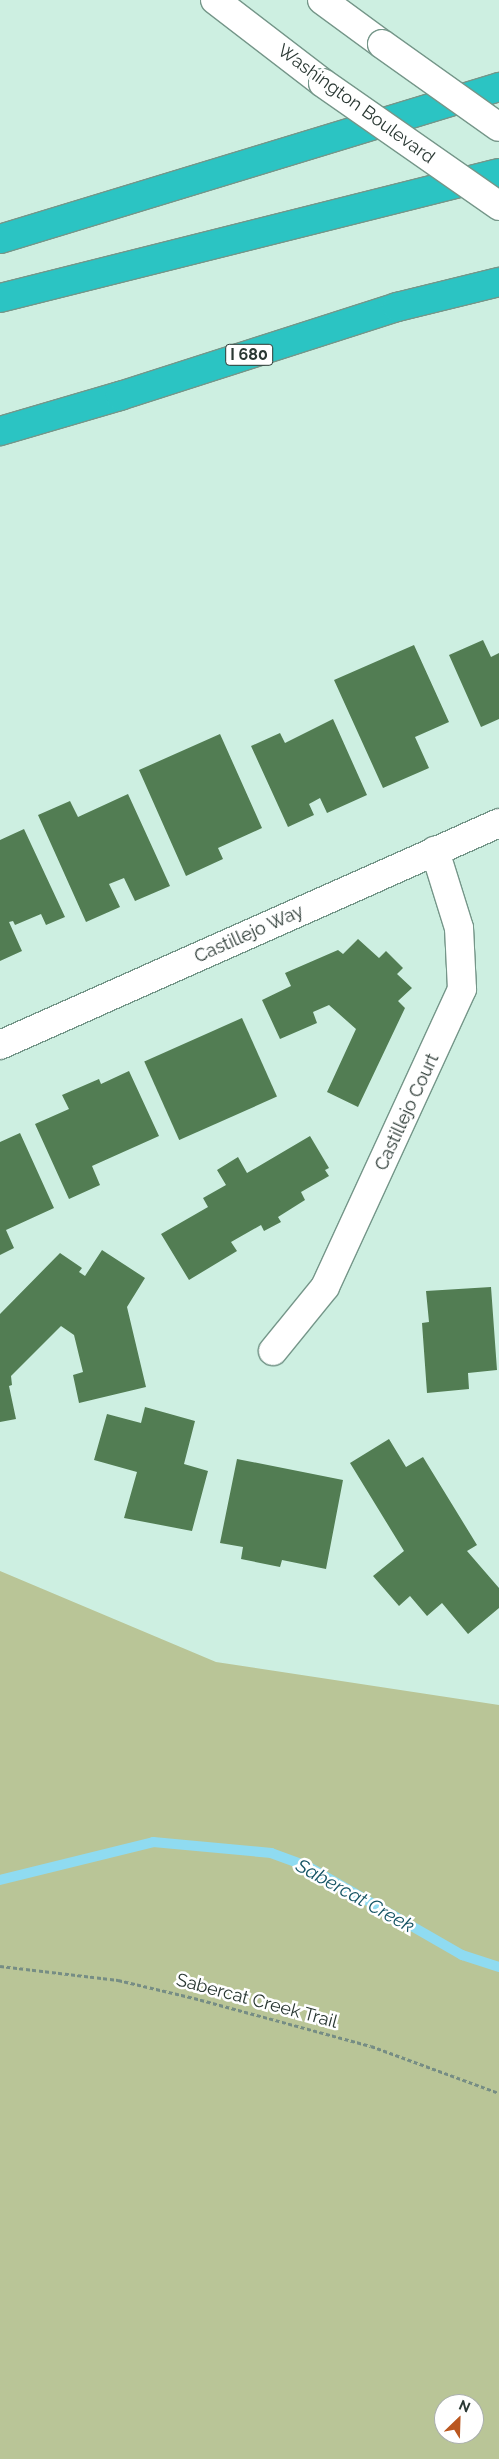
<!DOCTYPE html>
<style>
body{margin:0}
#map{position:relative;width:499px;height:2459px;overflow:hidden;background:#cdefe1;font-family:Raleway,sans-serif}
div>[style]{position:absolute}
.green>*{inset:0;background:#b9c597}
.stream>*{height:10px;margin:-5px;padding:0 5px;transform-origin:5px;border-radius:5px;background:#8fdbf1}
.building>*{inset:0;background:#527d53;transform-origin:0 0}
.path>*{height:3px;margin-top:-1.5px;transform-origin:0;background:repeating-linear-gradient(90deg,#768d84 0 4px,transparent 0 6.5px)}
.roads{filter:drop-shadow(1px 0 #759689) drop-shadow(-1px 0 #759689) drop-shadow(0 1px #759689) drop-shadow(0 -1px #759689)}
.minor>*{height:28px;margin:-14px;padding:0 14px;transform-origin:14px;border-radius:14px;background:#fff}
.secondary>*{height:28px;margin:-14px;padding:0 14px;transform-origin:14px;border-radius:14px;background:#fff}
.motorway>*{height:28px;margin:-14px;padding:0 14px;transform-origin:14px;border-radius:14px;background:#2bc4c3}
.bridges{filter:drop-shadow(1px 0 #759689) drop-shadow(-1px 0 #759689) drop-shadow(0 1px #759689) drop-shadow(0 -1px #759689)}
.secondary-bridge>*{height:28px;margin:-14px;padding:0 14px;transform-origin:14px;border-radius:14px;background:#fff}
span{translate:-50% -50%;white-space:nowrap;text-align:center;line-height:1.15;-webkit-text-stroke:5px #fff;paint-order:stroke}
.shield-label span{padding:1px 4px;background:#fff;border:1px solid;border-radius:4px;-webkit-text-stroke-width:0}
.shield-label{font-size:16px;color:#2a3833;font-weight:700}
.street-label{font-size:18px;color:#2a3833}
.water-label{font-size:19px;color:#155464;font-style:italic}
.north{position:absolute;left:434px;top:2394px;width:50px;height:50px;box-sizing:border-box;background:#fff;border:1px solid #aaafad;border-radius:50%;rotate:24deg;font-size:14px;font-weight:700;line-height:20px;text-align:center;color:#2a3833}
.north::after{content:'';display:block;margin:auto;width:18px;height:22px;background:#ba5720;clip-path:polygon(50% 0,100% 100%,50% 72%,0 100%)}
</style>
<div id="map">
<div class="green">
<i style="clip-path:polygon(evenodd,0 1571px,216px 1662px,499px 1705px,499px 2459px,0 2459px,0 1571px,444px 2404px,474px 2404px,474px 2434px,444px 2434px,444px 2404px)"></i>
</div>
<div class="stream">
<i style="left:0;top:1880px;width:158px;rotate:-13.9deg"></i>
<i style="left:153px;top:1842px;width:119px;rotate:5.3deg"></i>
<i style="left:271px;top:1853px;width:40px;rotate:20.2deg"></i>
<i style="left:309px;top:1867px;width:177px;rotate:29.9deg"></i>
<i style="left:462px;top:1955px;width:39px;rotate:18deg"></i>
</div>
<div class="building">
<i style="clip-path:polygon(483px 640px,491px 657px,499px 653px,499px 719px,481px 727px,449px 655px)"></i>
<i style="clip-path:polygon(414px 645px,449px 722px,415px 737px,429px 768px,383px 788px,334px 680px)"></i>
<i style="clip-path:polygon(333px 719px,367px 795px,327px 813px,320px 798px,309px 804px,314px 815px,288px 827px,251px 746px,280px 733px,285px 743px)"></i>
<i style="clip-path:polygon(220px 734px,262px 828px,218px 848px,223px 859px,186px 876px,139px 770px)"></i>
<i style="clip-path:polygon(128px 794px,170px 886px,135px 901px,124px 878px,109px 884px,120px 907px,86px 922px,38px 815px,70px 801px,78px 817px)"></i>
<i style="clip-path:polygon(24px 829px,65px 917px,46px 925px,41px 914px,15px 925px,13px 921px,9px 922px,22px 951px,0 961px,0 840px)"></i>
<i style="clip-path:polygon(358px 939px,379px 958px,386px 951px,403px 968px,397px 974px,412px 988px,398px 1001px,405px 1008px,358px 1107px,327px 1092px,356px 1029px,329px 1005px,313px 1012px,317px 1023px,280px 1039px,262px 1000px,291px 986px,285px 973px,338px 950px,343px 954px)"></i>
<i style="left:242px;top:1018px;width:86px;height:107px;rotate:66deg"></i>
<i style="clip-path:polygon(129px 1071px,159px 1136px,92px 1166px,100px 1185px,69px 1199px,35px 1124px,69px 1109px,62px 1095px,99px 1079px,101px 1084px)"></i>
<i style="clip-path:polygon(20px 1133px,54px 1208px,6px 1230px,14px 1248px,0 1255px,0 1142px)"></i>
<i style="clip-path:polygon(310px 1136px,329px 1168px,325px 1170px,329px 1176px,301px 1192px,305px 1200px,278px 1217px,281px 1222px,264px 1231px,261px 1225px,231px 1242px,237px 1251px,189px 1280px,161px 1234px,208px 1207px,203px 1198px,226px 1185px,217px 1170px,238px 1157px,247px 1173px)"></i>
<i style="clip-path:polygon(102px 1250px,145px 1278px,127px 1307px,146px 1387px,79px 1403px,73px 1375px,83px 1372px,74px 1335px,61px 1326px,11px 1376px,12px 1385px,9px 1386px,16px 1419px,0 1422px,0 1314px,60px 1253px,82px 1268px,79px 1272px,85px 1276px)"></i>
<i style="clip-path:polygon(491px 1287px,497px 1370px,468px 1373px,469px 1389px,427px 1393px,422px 1323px,429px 1322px,426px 1291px)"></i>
<i style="clip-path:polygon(145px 1407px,195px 1421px,184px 1464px,208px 1471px,192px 1531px,124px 1518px,137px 1472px,94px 1460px,107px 1414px,141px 1423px)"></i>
<i style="clip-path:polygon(389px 1439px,406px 1467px,423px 1457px,477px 1545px,467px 1551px,499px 1588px,499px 1608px,468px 1634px,442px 1603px,427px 1616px,410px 1596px,399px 1606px,373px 1576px,404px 1551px,350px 1463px)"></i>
<i style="clip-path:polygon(237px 1459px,343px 1480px,326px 1569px,282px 1560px,280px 1567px,241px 1559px,243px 1547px,220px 1543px)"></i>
</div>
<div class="path">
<i style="left:0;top:1966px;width:119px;rotate:6.8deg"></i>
<i style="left:118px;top:1980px;width:78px;rotate:13.3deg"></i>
<i style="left:194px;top:1998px;width:183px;rotate:15.2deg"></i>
<i style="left:371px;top:2046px;width:136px;rotate:20.2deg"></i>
</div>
<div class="roads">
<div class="minor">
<i style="left:0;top:1045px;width:546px;rotate:-23.98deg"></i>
<i style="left:273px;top:1351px;width:82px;rotate:-50.9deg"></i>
<i style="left:325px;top:1287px;width:328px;rotate:-65.3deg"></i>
<i style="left:462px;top:989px;width:61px;rotate:-92.8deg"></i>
<i style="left:459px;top:928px;width:81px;rotate:-107.3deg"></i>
</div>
<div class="secondary">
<i style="left:215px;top:0;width:136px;rotate:37.5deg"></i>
<i style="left:322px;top:0;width:74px;rotate:36.3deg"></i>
</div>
<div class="motorway">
<i style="left:0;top:239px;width:522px;rotate:-16.94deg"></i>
<i style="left:0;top:298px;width:514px;rotate:-14.06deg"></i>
<i style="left:0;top:431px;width:125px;rotate:-16.3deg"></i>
<i style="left:120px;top:396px;width:291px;rotate:-17.8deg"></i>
<i style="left:397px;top:307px;width:105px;rotate:-13.8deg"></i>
</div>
</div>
<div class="bridges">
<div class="secondary-bridge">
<i style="left:382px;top:44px;width:143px;rotate:35.4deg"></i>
<i style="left:323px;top:83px;width:215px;rotate:34.9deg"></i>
</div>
</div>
<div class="shield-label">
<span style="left:249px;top:355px">I 680</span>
</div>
<div class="street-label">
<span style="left:356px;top:104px;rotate:36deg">Washington Boulevard</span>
<span style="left:249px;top:934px;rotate:-24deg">Castillejo Way</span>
<span style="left:407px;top:1112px;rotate:-65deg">Castillejo Court</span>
<span style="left:257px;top:2001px;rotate:15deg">Sabercat Creek Trail</span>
</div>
<div class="water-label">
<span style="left:355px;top:1896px;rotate:29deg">Sabercat Creek</span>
</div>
<div class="north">N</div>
</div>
